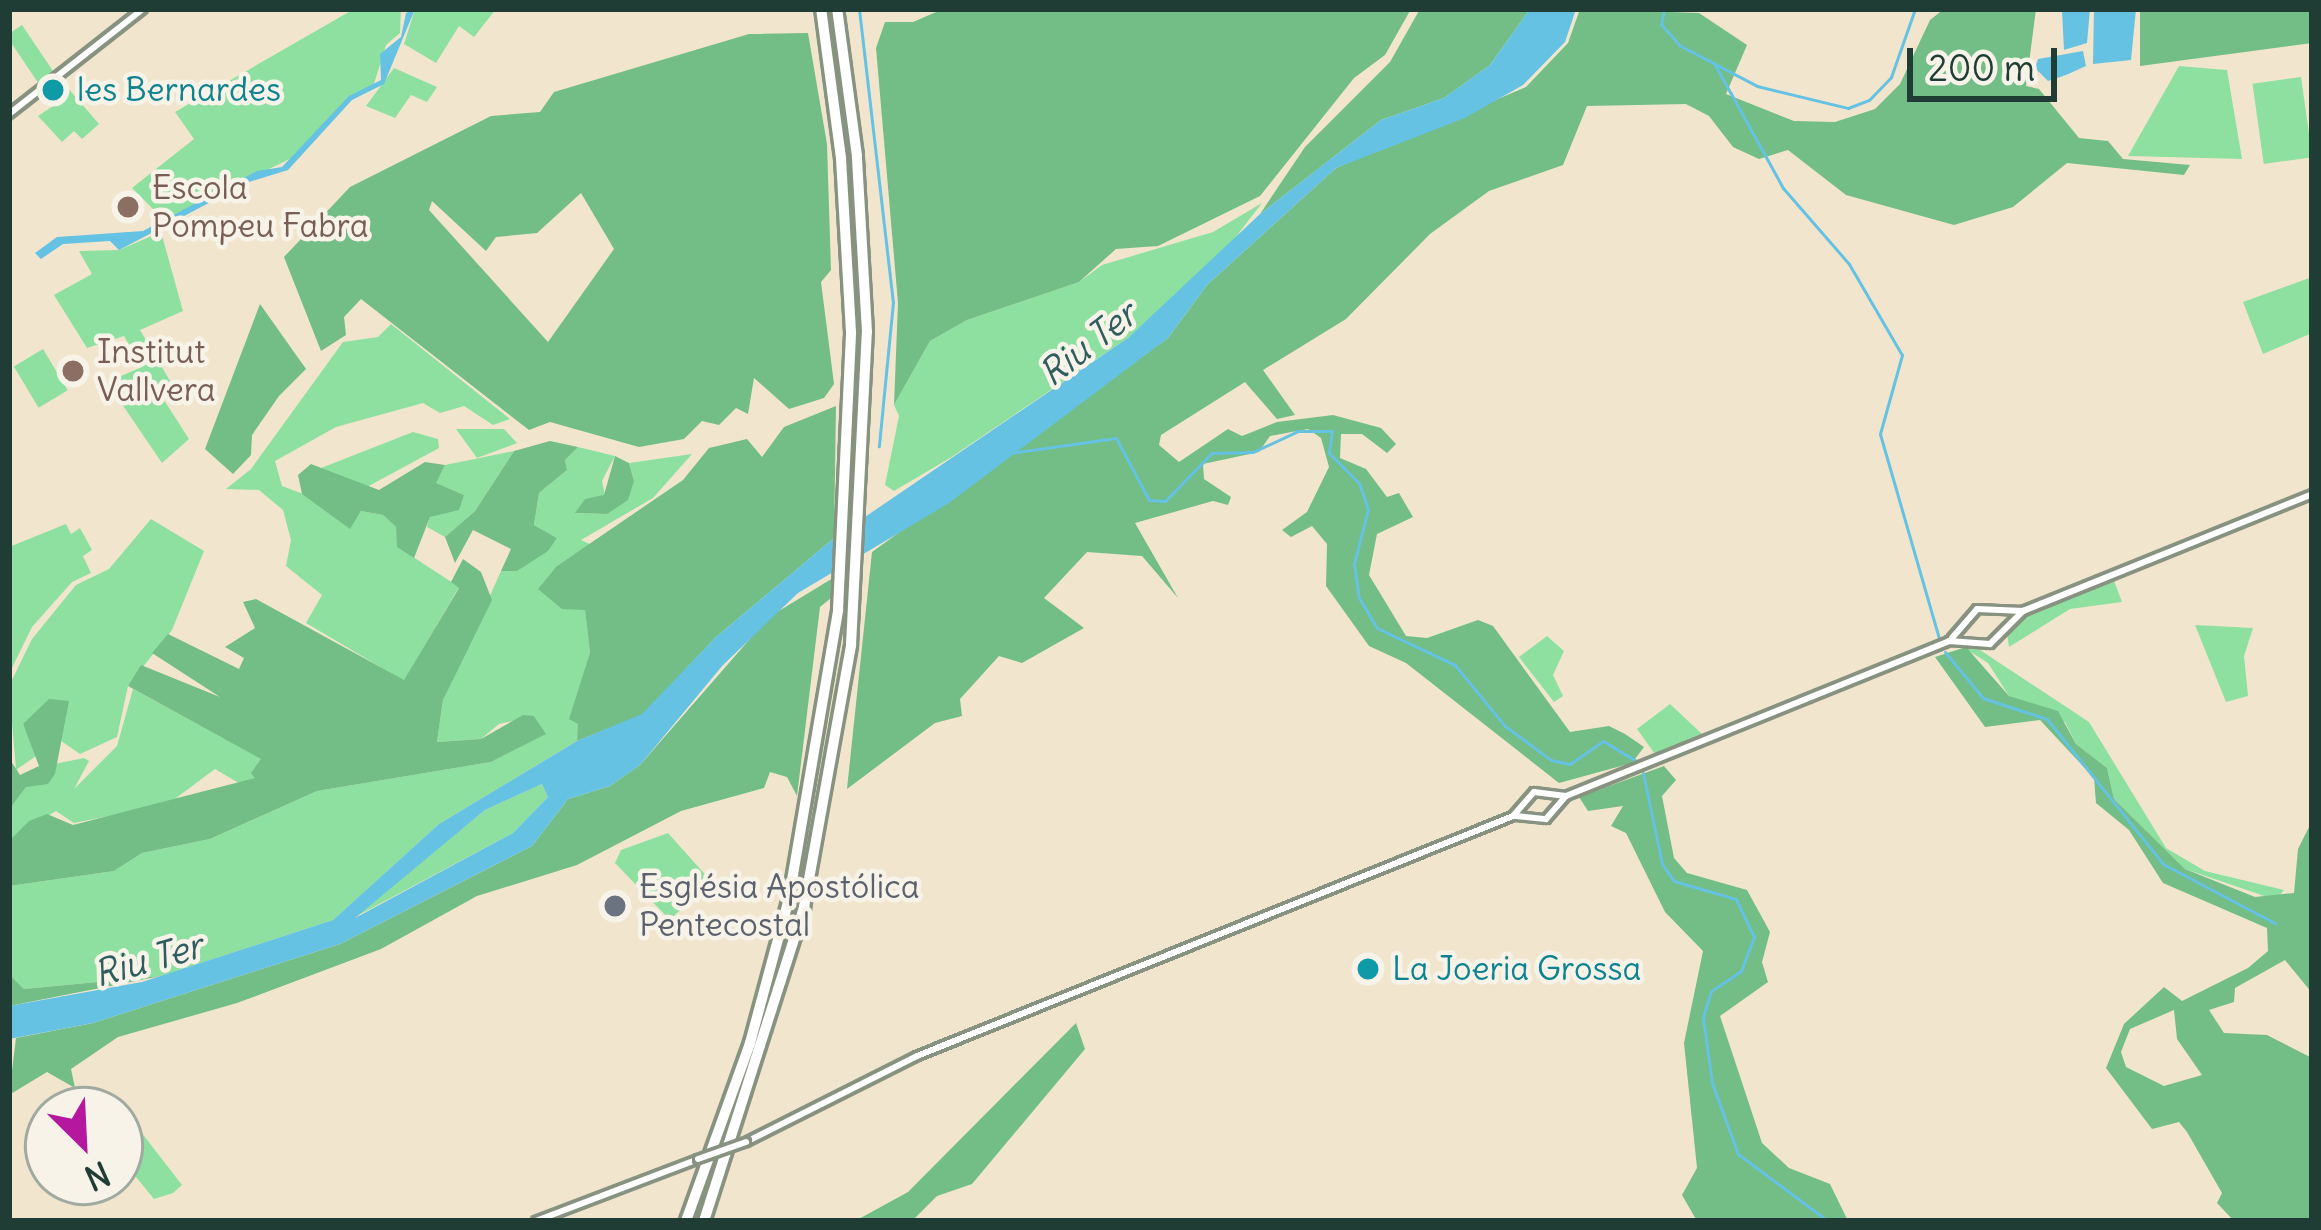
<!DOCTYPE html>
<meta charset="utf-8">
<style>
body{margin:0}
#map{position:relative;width:2321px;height:1230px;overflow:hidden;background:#f1e6cd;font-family:Delius,sans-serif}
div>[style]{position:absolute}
.green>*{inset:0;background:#8ee0a0;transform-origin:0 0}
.forest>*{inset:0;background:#72be86}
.water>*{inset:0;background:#65c2e3}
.stream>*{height:3px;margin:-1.5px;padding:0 1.5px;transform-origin:1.5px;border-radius:1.5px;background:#65c2e3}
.roads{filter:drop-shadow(3px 0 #889280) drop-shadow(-3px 0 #889280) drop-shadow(0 3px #889280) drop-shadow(0 -3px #889280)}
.tertiary>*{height:6px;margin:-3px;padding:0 3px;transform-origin:3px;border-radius:3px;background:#fff}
.secondary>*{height:6px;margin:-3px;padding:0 3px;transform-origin:3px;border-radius:3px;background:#fff}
.motorway>*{height:10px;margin:-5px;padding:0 5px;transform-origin:5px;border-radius:5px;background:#fff}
.bridges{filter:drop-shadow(3px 0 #889280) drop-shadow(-3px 0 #889280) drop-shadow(0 3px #889280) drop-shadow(0 -3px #889280)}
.secondary-bridge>*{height:6px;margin:-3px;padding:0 3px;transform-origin:3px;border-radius:3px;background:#fff}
.dots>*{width:33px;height:33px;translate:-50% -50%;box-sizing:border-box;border:6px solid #f7f3e8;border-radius:50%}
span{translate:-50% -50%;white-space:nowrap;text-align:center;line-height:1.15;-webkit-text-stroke:9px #f7f3e8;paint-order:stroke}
.culture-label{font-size:33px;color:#0d838f}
.left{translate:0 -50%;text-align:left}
.education-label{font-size:33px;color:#785e54}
.worship-label{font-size:33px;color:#5b616d}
.water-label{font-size:36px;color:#305e60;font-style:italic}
.frame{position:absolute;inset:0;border:12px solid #1f3d34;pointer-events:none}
.north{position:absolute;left:24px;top:1086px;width:120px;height:120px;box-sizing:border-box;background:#f7f3e8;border:3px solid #a1aaa0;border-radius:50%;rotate:156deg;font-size:33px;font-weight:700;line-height:48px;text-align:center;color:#1f3d34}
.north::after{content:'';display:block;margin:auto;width:42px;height:54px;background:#b5179e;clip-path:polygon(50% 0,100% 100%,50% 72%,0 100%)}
.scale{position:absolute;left:1907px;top:48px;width:150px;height:54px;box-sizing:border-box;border:6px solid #1f3d34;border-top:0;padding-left:15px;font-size:36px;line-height:42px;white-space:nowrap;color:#1f3d34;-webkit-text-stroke:9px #f7f3e8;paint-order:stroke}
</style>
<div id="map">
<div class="green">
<i style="clip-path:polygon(354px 9px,401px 9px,400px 33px,386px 45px,373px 87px,345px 101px,298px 155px,164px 220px,132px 188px,194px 139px,175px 112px)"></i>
<i style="clip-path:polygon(415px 9px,496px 9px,474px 37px,459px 26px,436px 63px,404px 44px)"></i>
<i style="left:22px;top:25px;width:59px;height:19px;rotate:56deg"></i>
<i style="clip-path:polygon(2179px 66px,2227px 70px,2242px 159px,2128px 156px)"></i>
<i style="clip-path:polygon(394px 68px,437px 87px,427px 102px,411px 95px,395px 118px,366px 106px)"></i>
<i style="left:2301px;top:77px;width:81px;height:49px;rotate:82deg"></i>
<i style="clip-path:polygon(61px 80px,99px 124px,82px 139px,74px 131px,62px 142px,38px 116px,65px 98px,55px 84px)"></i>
<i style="clip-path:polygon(1262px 203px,1221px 256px,1128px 338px,950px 458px,894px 491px,885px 485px,899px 416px,894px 405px,930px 341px,967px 320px,1079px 282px,1102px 265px,1213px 232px)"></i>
<i style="clip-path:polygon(161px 232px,183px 311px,140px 330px,176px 391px,162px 397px,189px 439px,162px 463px,107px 382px,142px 367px,124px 336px,87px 348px,54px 295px,92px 274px,79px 251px,119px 250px)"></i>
<i style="clip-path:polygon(2312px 277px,2312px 333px,2263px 354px,2243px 302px)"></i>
<i style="clip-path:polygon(391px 324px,510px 419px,493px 425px,464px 406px,440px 413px,423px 403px,336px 427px,275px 461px,282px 486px,322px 501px,350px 528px,361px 511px,383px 515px,396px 527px,398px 547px,459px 587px,404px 681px,306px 623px,322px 595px,286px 566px,291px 540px,283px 510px,259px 490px,226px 489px,251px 469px,343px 342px,378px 337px)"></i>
<i style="left:43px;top:349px;width:48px;height:34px;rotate:59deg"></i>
<i style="clip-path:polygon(456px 429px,504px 429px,517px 443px,477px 458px)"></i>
<i style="clip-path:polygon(413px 432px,438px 439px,439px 448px,367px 487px,321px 468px)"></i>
<i style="clip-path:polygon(578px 447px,615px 456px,602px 481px,605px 495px,576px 513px,607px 514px,634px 481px,629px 463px,692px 454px,653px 498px,581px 540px,590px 544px,557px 566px,585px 609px,590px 653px,577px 741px,439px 824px,333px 920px,161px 976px,24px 989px,9px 974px,9px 886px,114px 871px,142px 853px,210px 839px,317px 791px,491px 762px,545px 734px,534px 716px,499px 724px,481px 739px,437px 742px,443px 700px,501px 571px,517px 571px,557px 538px,534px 525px,539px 493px,567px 470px,565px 460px)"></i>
<i style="clip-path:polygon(514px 451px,475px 511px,445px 537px,427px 527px,430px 516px,464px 495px,435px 483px,445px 465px)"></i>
<i style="clip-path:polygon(151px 519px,204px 551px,172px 630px,128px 686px,117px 737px,80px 754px,57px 738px,69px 701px,23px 724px,36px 756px,16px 770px,9px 686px,32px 639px,76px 585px,109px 569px)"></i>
<i style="clip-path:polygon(66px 524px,71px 534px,80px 528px,92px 550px,83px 556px,91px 573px,72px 582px,32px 627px,9px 674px,9px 547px)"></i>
<i style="clip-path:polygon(2113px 578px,2122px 602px,2070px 609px,2009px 647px,2007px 633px,2020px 617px)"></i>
<i style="clip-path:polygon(2195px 625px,2253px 628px,2244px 656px,2248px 696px,2226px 702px)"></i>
<i style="clip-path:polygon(1547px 636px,1564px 651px,1553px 675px,1563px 696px,1554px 702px,1519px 657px)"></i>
<i style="clip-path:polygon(1965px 640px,2089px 722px,2166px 848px,2205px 871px,2284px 890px,2276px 900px,2185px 869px,2114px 799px,2107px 768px,2076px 744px,2065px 722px,2009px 696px,1988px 663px,1955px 642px)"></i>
<i style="clip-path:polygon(133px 689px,262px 759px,256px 778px,242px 785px,215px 769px,168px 804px,74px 823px,56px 811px,9px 841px,9px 810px,26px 787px,54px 764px,84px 758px,89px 761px,74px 789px,117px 746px)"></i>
<i style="clip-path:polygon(1670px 704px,1702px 734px,1655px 754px,1637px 729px)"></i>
<i style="clip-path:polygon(542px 784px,548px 797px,513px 833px,353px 918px,485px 810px)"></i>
<i style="clip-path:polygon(668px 833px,710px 880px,670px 920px,615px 863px,621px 850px)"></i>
<i style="clip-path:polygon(134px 1123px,182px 1185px,173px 1193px,154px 1199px,127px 1166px,122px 1143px)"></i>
</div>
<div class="forest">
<i style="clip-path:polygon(943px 9px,1411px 9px,1385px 55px,1354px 78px,1260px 196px,1158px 246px,1116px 249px,1079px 282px,967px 320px,930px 341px,894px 405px,898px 303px,876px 48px,885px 22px,913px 22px)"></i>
<i style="clip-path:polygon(1420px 9px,1530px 9px,1490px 65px,1444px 98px,1381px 120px,1260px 214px,1305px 147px,1390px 62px)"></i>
<i style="clip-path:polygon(1580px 9px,1699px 13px,1747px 45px,1726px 94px,1794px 121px,1835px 122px,1875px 109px,1900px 84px,1930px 20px,1944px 9px,2036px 9px,2026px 86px,2039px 89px,2079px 138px,2108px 141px,2123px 159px,2190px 165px,2184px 175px,2067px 163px,2013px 207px,1954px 225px,1846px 195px,1788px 150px,1759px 159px,1733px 147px,1709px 116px,1686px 104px,1587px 106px,1563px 165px,1489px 191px,1430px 234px,1346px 319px,1263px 370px,1295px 415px,1277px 419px,1245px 382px,1161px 435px,1159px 445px,1179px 462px,1228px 429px,1242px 436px,1277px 422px,1333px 415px,1381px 428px,1396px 444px,1387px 453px,1362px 434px,1341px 434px,1340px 458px,1366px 469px,1387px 497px,1399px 493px,1413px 517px,1377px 534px,1369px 575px,1406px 636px,1427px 638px,1478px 620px,1493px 626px,1570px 732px,1609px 726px,1625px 734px,1644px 747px,1632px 763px,1559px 783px,1406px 663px,1369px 646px,1326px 586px,1327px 544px,1312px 526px,1291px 537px,1282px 530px,1307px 512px,1329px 467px,1321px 438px,1308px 429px,1270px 436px,1259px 452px,1203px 464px,1204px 479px,1231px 497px,1228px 505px,1213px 501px,1135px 523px,1178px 598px,1142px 556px,1087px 552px,1044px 598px,1084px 628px,1022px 663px,999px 656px,960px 699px,962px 716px,935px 723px,847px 789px,872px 552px,1168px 338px,1207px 285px,1336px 168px,1526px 87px,1568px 43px)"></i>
<i style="clip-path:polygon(2140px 9px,2312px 9px,2312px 43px,2140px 66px)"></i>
<i style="clip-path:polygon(evenodd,808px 33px,827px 144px,831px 270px,821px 282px,834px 384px,824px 398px,789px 409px,754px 378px,748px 414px,736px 408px,719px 425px,702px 421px,684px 439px,639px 447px,550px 422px,529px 430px,361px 299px,344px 317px,346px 335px,321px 351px,284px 257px,350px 187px,491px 116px,540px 112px,554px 92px,749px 34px,808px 33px,581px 193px,614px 249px,548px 342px,429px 210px,432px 201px,486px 251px,496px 237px,537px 233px,581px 193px)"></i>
<i style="clip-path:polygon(260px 304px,306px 369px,279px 396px,252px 435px,251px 455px,233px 474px,205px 449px)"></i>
<i style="clip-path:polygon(836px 406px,834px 538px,716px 637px,642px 715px,577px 741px,578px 724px,569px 719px,590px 653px,585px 610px,562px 609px,538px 589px,557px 566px,683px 480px,709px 448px,747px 439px,762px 457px,784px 427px)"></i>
<i style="clip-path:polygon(550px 441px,578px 447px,565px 460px,567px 470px,539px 493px,534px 525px,557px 538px,548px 551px,517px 571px,501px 571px,511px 549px,473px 530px,455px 563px,445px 537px,475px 511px,514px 451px)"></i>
<i style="clip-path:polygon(615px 456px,629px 463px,634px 481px,628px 500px,607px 514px,575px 513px,585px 499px,604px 495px)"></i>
<i style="clip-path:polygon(425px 462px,445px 465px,436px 483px,464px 495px,459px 510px,430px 517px,414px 558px,397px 547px,396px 527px,383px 515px,361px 511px,350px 529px,302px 494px,298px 475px,311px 464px,379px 490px)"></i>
<i style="clip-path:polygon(463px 559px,481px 572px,492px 600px,443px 700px,437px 742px,481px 739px,523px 715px,534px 716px,546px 734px,491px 762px,317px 791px,210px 839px,142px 853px,114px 871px,9px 886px,9px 841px,29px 821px,47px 814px,73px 825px,255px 778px,251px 773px,261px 759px,128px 686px,141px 665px,220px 697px,152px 653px,168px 634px,239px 669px,244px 658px,225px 647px,255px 628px,243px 602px,256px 599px,404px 680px,459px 588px,451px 582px)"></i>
<i style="clip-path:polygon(833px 578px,831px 598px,820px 607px,797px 796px,787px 777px,770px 772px,764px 788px,681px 811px,577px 865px,477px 896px,381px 949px,237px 1003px,118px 1037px,71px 1069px,75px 1088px,47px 1072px,9px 1095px,16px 1038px,93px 1023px,340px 944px,532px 846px,568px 799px,610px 786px,640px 765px,769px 617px)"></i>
<i style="clip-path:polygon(evenodd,1966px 647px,2009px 696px,2058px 711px,2076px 744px,2107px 768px,2114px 799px,2185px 869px,2255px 897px,2294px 893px,2298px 849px,2312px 821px,2312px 993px,2285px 960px,2235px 988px,2234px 1002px,2209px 1010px,2224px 1033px,2267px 1035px,2312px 1058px,2312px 1221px,2234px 1221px,2217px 1203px,2222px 1193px,2187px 1132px,2179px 1122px,2152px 1129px,2106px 1068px,2124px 1024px,2164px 987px,2182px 1001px,2248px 968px,2268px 951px,2267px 928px,2163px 883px,2129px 830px,2096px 803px,2094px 778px,2040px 720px,1985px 727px,1935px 657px,1966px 647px,2174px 1010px,2177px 1039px,2202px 1075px,2164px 1086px,2126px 1067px,2121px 1052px,2130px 1029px,2174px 1010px)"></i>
<i style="clip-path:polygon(49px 699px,69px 701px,55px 774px,48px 784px,26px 787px,9px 810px,9px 758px,20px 775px,39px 766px,23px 724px)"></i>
<i style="clip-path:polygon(1664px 766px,1676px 780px,1662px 796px,1674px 858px,1687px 873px,1747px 890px,1770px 932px,1762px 962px,1768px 982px,1720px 1016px,1762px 1143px,1789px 1168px,1830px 1184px,1848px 1221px,1697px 1221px,1682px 1195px,1697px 1168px,1684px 1043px,1703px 951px,1665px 912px,1626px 833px,1611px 826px,1623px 806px,1588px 811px,1579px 797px)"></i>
<i style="clip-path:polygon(9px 974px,24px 989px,161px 976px,9px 1006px)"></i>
<i style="clip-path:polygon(1076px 1023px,1085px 1049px,972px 1184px,937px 1196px,912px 1221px,855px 1221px,908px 1192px)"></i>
</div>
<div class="water">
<i style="clip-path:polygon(415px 9px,384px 84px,352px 100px,288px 170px,249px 182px,119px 250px,110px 241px,63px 244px,41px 259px,35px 253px,57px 237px,143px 231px,257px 171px,282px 167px,349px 96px,381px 80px,380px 54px,401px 37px,406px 13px)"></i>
<i style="clip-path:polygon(evenodd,1530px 9px,1576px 9px,1565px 42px,1523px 85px,1465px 118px,1336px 168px,1207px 285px,1168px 338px,949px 503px,798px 593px,723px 665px,640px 765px,610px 786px,568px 799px,532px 846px,340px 944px,93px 1023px,9px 1039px,9px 1006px,142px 982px,333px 920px,439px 824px,577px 741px,642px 714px,716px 637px,834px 538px,1128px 338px,1260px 214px,1381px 120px,1444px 98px,1490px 65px,1530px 9px,542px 784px,548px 797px,513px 833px,355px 918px,485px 810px,542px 784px)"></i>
<i style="clip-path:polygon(2090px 9px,2087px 43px,2064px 50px,2062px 11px)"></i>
<i style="clip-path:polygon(2094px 9px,2136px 9px,2131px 60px,2093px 64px)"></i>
<i style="clip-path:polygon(2083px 51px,2086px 66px,2066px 75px,2048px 81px,2035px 68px,2038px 59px)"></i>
</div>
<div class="stream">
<i style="left:859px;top:9px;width:295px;rotate:83.4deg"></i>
<i style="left:893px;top:302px;width:145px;rotate:95.6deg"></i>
<i style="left:1664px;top:9px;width:15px;rotate:101deg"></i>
<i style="left:1661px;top:24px;width:28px;rotate:49deg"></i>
<i style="left:1679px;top:45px;width:88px;rotate:27.7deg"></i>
<i style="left:1757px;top:86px;width:94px;rotate:13.6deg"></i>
<i style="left:1848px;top:108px;width:22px;rotate:-21deg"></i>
<i style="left:1869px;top:100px;width:32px;rotate:-46deg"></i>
<i style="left:1891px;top:77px;width:72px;rotate:-70.6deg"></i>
<i style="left:1714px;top:63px;width:143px;rotate:61.1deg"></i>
<i style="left:1783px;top:188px;width:101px;rotate:49deg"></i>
<i style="left:1849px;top:264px;width:105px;rotate:59.8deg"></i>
<i style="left:1902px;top:355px;width:82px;rotate:105.6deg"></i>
<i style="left:1880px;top:434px;width:212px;rotate:73.9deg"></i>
<i style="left:1010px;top:453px;width:107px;rotate:-8.1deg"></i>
<i style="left:1116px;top:438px;width:70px;rotate:62deg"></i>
<i style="left:1149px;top:500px;width:16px;rotate:4deg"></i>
<i style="left:1165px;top:501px;width:67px;rotate:-45.6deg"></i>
<i style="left:1212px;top:453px;width:41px;rotate:-1.4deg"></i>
<i style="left:1253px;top:452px;width:50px;rotate:-25deg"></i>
<i style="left:1298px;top:431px;width:34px"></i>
<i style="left:1332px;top:431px;width:22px;rotate:98deg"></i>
<i style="left:1329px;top:453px;width:42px;rotate:45deg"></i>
<i style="left:1359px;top:483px;width:28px;rotate:71deg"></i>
<i style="left:1368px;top:509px;width:57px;rotate:104.3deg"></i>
<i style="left:1354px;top:564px;width:34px;rotate:82deg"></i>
<i style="left:1359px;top:598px;width:35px;rotate:59deg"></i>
<i style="left:1377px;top:628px;width:86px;rotate:25.4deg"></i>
<i style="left:1455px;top:665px;width:79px;rotate:50.7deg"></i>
<i style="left:1505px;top:726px;width:57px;rotate:36.5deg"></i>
<i style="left:1551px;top:760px;width:19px;rotate:12deg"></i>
<i style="left:1570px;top:764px;width:40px;rotate:-34.9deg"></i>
<i style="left:1603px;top:741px;width:41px;rotate:31deg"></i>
<i style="left:1945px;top:652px;width:60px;rotate:50.4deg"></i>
<i style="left:1983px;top:698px;width:67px;rotate:18.2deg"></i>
<i style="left:2047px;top:719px;width:186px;rotate:51.3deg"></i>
<i style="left:2163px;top:864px;width:127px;rotate:27.8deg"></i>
<i style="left:1643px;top:773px;width:93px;rotate:78.2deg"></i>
<i style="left:1662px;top:864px;width:21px;rotate:55deg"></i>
<i style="left:1674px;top:881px;width:65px;rotate:16.2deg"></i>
<i style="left:1736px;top:899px;width:42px;rotate:64.7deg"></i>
<i style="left:1754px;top:937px;width:36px;rotate:111deg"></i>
<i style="left:1741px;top:971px;width:36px;rotate:146deg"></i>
<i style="left:1711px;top:991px;width:28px;rotate:107deg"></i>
<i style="left:1703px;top:1018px;width:66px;rotate:82.1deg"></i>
<i style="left:1712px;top:1083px;width:76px;rotate:69.9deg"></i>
<i style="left:1738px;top:1154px;width:112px;rotate:36.7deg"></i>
</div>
<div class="roads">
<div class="tertiary">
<i style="left:9px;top:114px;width:170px;rotate:-38.1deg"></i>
</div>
<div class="secondary">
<i style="left:1952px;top:638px;width:38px;rotate:-49deg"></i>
<i style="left:1977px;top:609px;width:46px;rotate:2.5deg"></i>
<i style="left:2023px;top:611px;width:312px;rotate:-22deg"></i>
<i style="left:1516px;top:816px;width:30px;rotate:6deg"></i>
<i style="left:1546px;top:819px;width:30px;rotate:-49deg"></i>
<i style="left:1566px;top:796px;width:413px;rotate:-22deg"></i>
<i style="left:1949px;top:641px;width:41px;rotate:4.2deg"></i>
<i style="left:1990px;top:644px;width:47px;rotate:-45deg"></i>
<i style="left:746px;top:1142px;width:191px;rotate:-26.7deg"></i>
<i style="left:917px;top:1056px;width:643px;rotate:-21.93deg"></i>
<i style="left:1513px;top:816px;width:32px;rotate:-49deg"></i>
<i style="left:1534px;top:792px;width:32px;rotate:7deg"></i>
<i style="left:536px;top:1221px;width:173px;rotate:-20.9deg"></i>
</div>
<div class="motorway">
<i style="left:686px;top:1221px;width:189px;rotate:-70.2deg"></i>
<i style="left:750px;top:1043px;width:150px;rotate:-74.9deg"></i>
<i style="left:789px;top:898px;width:292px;rotate:-80.3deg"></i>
<i style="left:838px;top:610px;width:278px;rotate:-87.3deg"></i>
<i style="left:851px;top:332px;width:174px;rotate:-93.3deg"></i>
<i style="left:841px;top:158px;width:150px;rotate:-97.6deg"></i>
<i style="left:704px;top:1221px;width:330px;rotate:-72.3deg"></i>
<i style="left:804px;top:907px;width:266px;rotate:-79.8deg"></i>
<i style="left:851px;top:645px;width:313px;rotate:-87.1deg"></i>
<i style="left:867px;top:332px;width:176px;rotate:-93.3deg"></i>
<i style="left:857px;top:156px;width:148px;rotate:-97.7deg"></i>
</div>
</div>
<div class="bridges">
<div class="secondary-bridge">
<i style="left:698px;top:1159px;width:51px;rotate:-19.5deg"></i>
</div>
</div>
<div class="dots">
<i style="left:53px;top:90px;background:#0f9aa8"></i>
<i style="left:128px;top:207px;background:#8d6e63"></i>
<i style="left:73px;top:371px;background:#8d6e63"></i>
<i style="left:615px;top:906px;background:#6b7280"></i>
<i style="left:1368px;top:969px;background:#0f9aa8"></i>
</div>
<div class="culture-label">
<span class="left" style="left:77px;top:90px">les Bernardes</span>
<span class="left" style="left:1392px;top:969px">La Joeria Grossa</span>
</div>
<div class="education-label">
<span class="left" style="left:152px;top:207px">Escola<br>Pompeu Fabra</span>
<span class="left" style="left:97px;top:371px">Institut<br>Vallvera</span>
</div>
<div class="worship-label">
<span class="left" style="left:639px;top:906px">Església Apostólica<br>Pentecostal</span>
</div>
<div class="water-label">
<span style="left:1088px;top:344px;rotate:-38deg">Riu Ter</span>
<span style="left:148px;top:960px;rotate:-16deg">Riu Ter</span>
</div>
<div class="frame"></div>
<div class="north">N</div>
<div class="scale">200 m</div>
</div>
